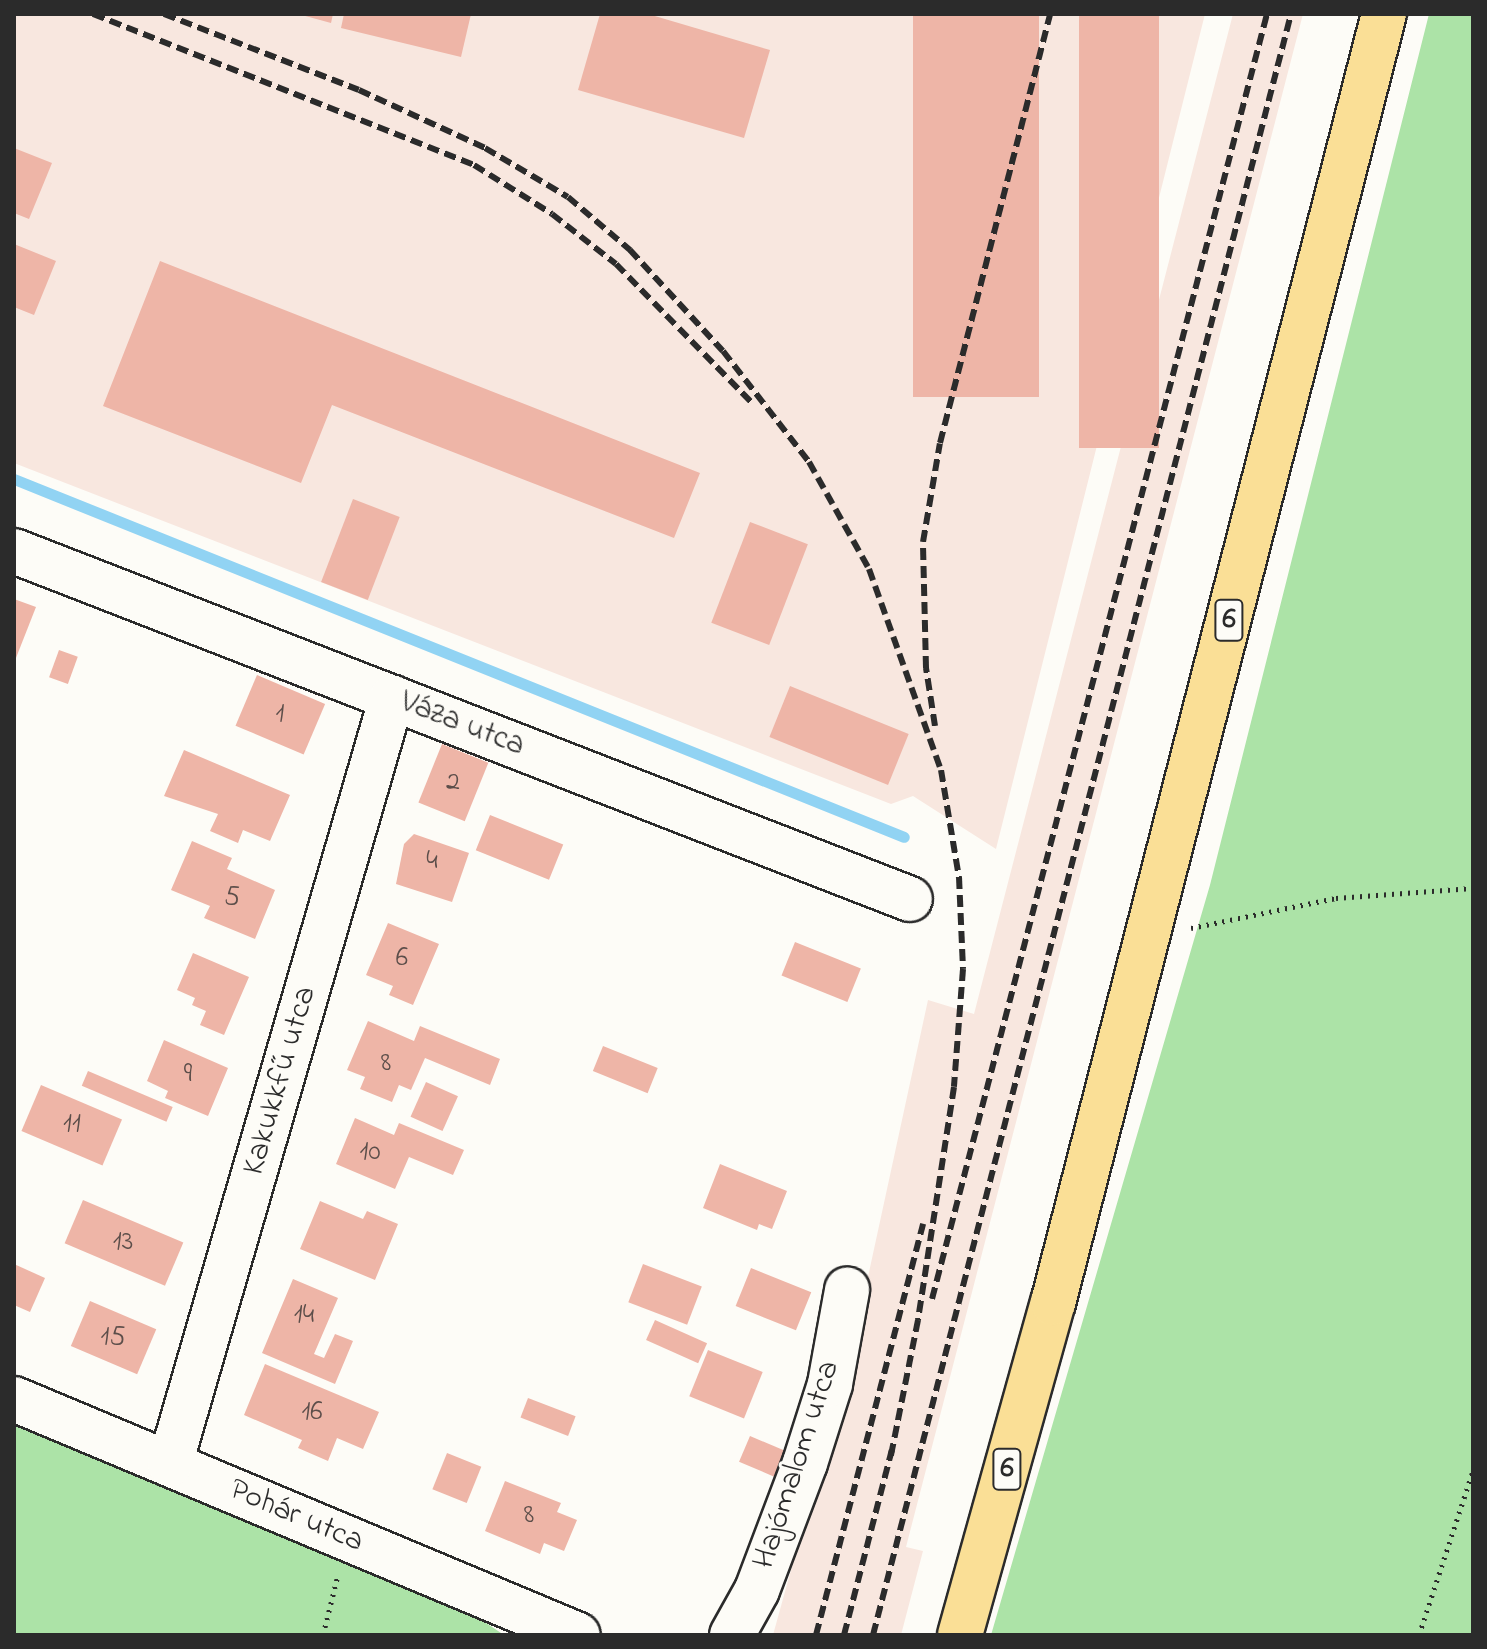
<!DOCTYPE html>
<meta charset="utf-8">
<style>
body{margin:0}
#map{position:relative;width:1487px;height:1649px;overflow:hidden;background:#fdfcf7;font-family:"Indie Flower",sans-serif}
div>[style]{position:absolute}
.built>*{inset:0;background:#f8e7df}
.green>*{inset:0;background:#ace3a7}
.stream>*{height:11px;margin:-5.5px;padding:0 5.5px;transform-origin:5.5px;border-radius:5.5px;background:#91d3f3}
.building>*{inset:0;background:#eeb5a7;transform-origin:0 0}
.path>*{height:5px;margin-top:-2.5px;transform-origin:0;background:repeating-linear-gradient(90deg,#2b2b2b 0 2px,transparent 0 8px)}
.roads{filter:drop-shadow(2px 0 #2b2b2b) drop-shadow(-2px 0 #2b2b2b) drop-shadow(0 2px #2b2b2b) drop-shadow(0 -2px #2b2b2b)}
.minor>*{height:44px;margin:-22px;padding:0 22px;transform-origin:22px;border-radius:22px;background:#fdfcf7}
.major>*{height:44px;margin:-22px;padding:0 22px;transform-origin:22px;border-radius:22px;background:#fadf96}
.rail>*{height:6px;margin-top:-3px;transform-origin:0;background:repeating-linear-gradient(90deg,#2b2b2b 0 12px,transparent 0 18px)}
span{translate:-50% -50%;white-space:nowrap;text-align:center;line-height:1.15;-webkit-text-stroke:6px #fdfcf7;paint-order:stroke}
.number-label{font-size:28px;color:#5c4e4a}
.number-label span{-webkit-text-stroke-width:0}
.shield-label span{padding:2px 6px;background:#fdfcf7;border:2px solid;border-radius:6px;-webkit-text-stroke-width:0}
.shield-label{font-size:30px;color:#2b2b2b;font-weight:700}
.street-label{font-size:32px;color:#2b2b2b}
.frame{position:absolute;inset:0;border:16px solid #2b2b2b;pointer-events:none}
</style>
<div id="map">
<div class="built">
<i style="clip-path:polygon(14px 14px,1205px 14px,996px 849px,913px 796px,891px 804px,14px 463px)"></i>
<i style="clip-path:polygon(1233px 14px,1303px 14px,906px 1547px,923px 1551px,901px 1635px,773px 1635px,853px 1346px,928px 1000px,974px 1014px)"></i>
</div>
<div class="green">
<i style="clip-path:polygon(1429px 14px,1473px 14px,1473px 1635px,991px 1635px,1210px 885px)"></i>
<i style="clip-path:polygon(14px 1424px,461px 1606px,504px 1635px,14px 1635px)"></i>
</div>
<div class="stream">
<i style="left:14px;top:479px;width:959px;rotate:21.91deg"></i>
</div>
<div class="building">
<i style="clip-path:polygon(298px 14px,333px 14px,331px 23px)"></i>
<i style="clip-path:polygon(344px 14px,471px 14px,461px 57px,341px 28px)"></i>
<i style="clip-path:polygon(600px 14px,648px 14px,770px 50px,744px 138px,578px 90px)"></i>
<i style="left:913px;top:14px;width:126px;height:383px"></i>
<i style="left:1079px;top:14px;width:80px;height:434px"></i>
<i style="clip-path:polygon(14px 148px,52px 163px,29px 219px,14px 213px)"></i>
<i style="clip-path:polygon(14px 244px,56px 261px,34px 315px,14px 307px)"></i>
<i style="clip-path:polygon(160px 261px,700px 473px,674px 538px,332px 405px,301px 483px,103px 406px)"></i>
<i style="left:353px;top:499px;width:50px;height:89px;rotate:21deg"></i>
<i style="left:750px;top:522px;width:62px;height:108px;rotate:21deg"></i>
<i style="clip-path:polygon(14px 599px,36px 607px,14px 663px)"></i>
<i style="left:59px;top:650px;width:20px;height:29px;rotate:20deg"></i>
<i style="left:257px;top:675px;width:74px;height:55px;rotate:23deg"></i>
<i style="left:790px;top:686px;width:128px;height:55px;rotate:22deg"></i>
<i style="left:442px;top:744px;width:50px;height:63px;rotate:22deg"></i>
<i style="clip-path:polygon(184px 750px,290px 795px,270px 841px,243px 830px,238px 843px,210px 831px,218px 814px,164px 796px)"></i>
<i style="left:490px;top:815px;width:79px;height:38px;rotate:22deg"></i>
<i style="clip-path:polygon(414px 834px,469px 853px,452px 902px,396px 884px,404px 844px)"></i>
<i style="clip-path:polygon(192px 841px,232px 858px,227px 869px,275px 890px,255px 939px,204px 918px,210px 906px,171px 890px)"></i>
<i style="clip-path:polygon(388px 923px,439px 944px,413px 1005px,389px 995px,393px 986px,366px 975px)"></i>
<i style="left:795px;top:942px;width:71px;height:36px;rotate:22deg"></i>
<i style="clip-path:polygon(193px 953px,249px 977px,224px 1035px,200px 1025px,206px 1011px,192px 1005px,195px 998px,177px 990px)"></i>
<i style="clip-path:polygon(368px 1021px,414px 1041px,420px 1026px,500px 1059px,490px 1085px,425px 1058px,411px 1090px,399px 1085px,392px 1102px,360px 1089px,365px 1077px,347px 1070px)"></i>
<i style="clip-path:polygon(164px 1040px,228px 1068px,208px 1116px,165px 1098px,168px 1091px,147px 1081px)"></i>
<i style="left:603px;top:1046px;width:59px;height:27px;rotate:22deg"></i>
<i style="left:88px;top:1071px;width:92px;height:16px;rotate:23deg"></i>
<i style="left:426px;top:1082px;width:35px;height:38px;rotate:24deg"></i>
<i style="left:41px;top:1085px;width:88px;height:50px;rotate:23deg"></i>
<i style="clip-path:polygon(355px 1118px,394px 1135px,399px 1123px,464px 1150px,453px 1175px,409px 1157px,395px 1189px,336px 1164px)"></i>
<i style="clip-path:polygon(720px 1164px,787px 1191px,772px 1229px,759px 1224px,757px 1230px,703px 1208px)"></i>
<i style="left:83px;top:1200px;width:109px;height:47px;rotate:23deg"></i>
<i style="clip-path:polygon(320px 1201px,363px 1219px,367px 1211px,398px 1224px,375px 1280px,300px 1249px)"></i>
<i style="clip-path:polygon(14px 1264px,45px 1278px,30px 1312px,14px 1305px)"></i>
<i style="left:643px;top:1264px;width:63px;height:41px;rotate:21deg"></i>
<i style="left:751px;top:1268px;width:65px;height:41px;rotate:22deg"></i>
<i style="clip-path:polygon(293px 1279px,338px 1298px,314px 1354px,324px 1358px,335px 1334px,353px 1341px,335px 1384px,262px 1353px)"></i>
<i style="left:90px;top:1301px;width:72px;height:49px;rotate:23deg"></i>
<i style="left:655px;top:1320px;width:57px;height:22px;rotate:24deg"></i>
<i style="left:708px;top:1350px;width:59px;height:50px;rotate:22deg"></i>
<i style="clip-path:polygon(265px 1364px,379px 1412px,363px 1449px,337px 1438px,328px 1461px,298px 1448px,302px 1440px,244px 1415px)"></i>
<i style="left:528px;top:1398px;width:51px;height:21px;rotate:21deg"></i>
<i style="left:750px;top:1436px;width:47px;height:28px;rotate:23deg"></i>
<i style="left:447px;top:1453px;width:37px;height:39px;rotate:22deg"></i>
<i style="clip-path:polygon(505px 1481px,561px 1503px,557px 1512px,577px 1520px,564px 1551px,544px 1543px,540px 1554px,485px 1531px)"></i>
</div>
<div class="path">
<i style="left:1191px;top:928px;width:148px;rotate:-11.7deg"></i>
<i style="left:1336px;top:898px;width:137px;rotate:-4.2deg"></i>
<i style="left:323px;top:1635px;width:62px;rotate:-76deg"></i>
<i style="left:1419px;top:1635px;width:173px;rotate:-71.8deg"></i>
</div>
<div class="roads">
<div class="minor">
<i style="left:14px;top:551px;width:961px;rotate:21.23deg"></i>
<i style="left:14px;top:1399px;width:611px;rotate:22.71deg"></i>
<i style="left:170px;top:1464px;width:798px;rotate:-73.86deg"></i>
<i style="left:732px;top:1635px;width:51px;rotate:-60.9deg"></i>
<i style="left:757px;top:1590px;width:136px;rotate:-69.3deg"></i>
<i style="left:805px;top:1463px;width:83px;rotate:-72.4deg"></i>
<i style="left:830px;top:1384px;width:96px;rotate:-79.7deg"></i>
</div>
<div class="major">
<i style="left:960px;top:1635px;width:345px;rotate:-74.4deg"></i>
<i style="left:1053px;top:1303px;width:1331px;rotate:-75.6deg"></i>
</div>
</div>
<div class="rail">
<i style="left:93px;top:14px;width:410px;rotate:21.6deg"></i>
<i style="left:474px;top:165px;width:92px;rotate:32.1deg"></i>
<i style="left:552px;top:214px;width:81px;rotate:38deg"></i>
<i style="left:616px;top:264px;width:193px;rotate:45.6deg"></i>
<i style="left:164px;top:14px;width:209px;rotate:21.3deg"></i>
<i style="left:359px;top:90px;width:139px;rotate:24.7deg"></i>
<i style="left:485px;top:148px;width:96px;rotate:30.6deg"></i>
<i style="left:568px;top:197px;width:82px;rotate:40.5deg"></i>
<i style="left:630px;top:250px;width:137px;rotate:47.4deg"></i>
<i style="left:723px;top:351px;width:140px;rotate:52.2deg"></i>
<i style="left:809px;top:462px;width:123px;rotate:60.7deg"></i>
<i style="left:869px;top:569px;width:214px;rotate:70.3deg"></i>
<i style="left:941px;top:770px;width:109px;rotate:80.5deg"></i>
<i style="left:959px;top:877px;width:92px;rotate:87.5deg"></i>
<i style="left:963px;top:969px;width:118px;rotate:94.4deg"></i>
<i style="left:954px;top:1087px;width:236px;rotate:98.8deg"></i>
<i style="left:918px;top:1320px;width:143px;rotate:101.3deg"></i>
<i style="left:935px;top:726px;width:59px;rotate:-98.8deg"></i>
<i style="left:926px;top:668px;width:126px;rotate:-91.4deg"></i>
<i style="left:923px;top:542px;width:100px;rotate:-80.3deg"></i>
<i style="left:940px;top:443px;width:443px;rotate:-75.6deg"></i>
<i style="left:932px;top:1299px;width:1328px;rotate:-75.39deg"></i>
<i style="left:816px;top:1635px;width:425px;rotate:-75.4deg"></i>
<i style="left:844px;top:1635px;width:191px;rotate:-75.5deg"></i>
<i style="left:873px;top:1635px;width:1674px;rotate:-75.54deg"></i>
</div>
<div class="number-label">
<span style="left:280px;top:715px">1</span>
<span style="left:453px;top:783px">2</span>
<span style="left:432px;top:862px">4</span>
<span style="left:232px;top:898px">5</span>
<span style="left:402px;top:959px">6</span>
<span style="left:386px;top:1064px">8</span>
<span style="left:188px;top:1075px">9</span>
<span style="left:72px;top:1125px">11</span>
<span style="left:370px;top:1153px">10</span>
<span style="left:123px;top:1243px">13</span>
<span style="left:304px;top:1316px">14</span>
<span style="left:113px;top:1338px">15</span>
<span style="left:312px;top:1413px">16</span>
<span style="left:529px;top:1516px">8</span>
</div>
<div class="shield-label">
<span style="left:1229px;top:620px">6</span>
<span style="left:1007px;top:1469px">6</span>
</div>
<div class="street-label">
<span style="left:462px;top:725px;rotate:21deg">Váza utca</span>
<span style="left:281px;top:1081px;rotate:-74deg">Kakukkfű utca</span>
<span style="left:798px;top:1465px;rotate:-72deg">Hajómalom utca</span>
<span style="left:296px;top:1517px;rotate:23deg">Pohár utca</span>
</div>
<div class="frame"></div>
</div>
